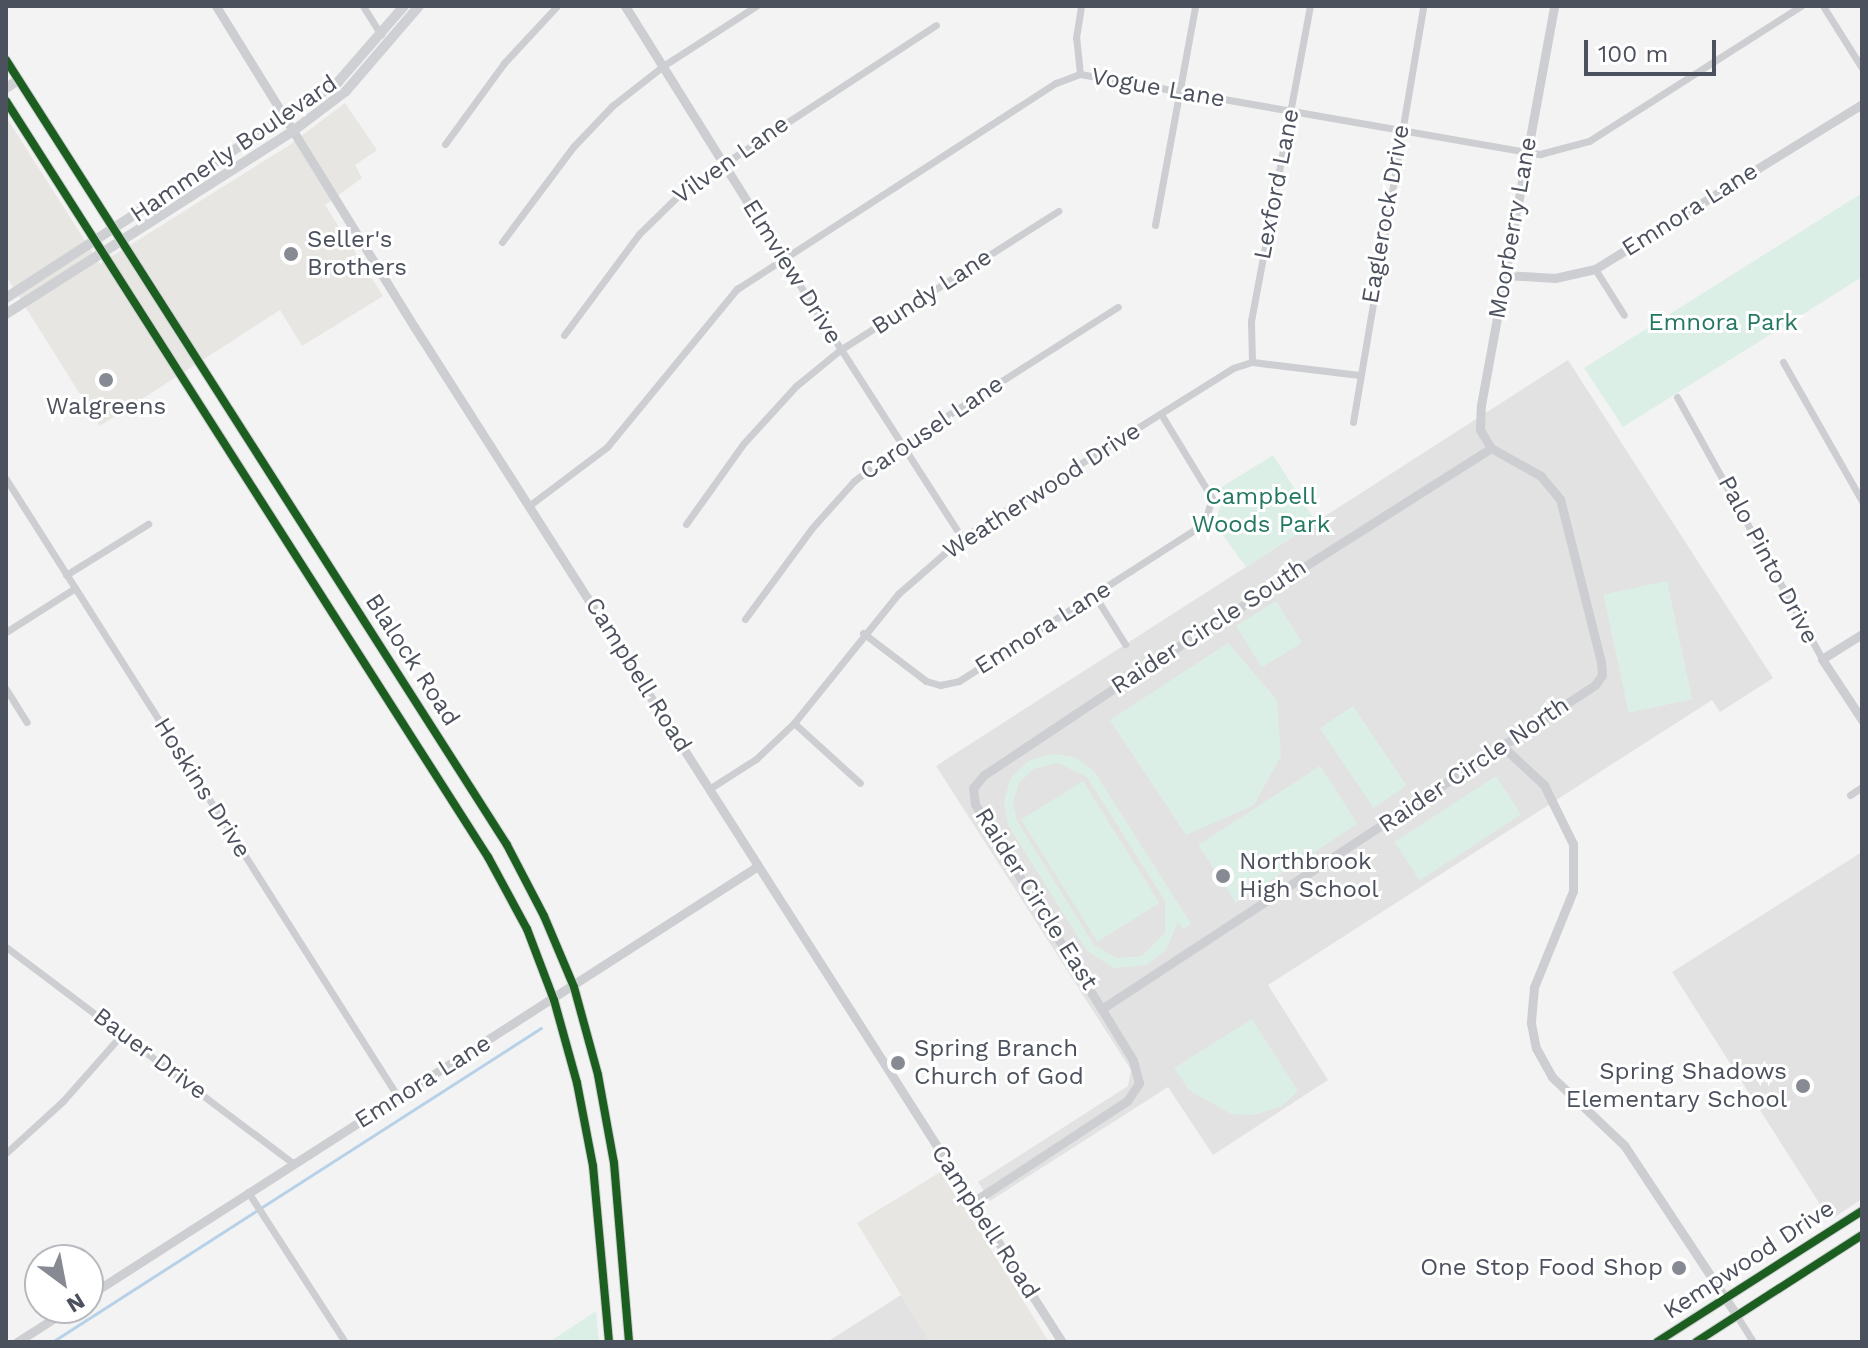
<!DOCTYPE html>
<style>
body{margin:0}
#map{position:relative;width:1868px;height:1348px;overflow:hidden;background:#f4f3f3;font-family:"Work Sans",sans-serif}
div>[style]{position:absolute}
.commercial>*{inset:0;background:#e7e6e2}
.education>*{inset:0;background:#e2e2e3}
.green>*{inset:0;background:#dcefe7;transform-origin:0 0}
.stream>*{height:3px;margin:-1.5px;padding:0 1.5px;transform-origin:1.5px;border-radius:1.5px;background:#b6d1e8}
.minor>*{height:7px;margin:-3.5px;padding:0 3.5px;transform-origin:3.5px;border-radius:3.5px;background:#cdced1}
.tertiary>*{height:9px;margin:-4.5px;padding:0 4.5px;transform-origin:4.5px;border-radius:4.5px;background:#cdced1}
.secondary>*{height:10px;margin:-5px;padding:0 5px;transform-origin:5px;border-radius:5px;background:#cfd0d3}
.cycleway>*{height:8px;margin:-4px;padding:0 4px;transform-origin:4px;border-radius:4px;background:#1b5e20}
.dots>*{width:22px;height:22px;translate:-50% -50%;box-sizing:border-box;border:4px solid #fff;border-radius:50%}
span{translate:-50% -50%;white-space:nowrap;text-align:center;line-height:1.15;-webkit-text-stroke:6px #fff;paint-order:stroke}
.street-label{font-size:24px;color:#4c515e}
.poi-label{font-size:24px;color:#4c515e}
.left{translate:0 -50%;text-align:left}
.right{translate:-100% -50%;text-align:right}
.park-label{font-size:24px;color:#247861}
.frame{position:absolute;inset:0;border:8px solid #4c515e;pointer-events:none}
.north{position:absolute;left:24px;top:1244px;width:80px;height:80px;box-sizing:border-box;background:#fff;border:2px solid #b7b9bf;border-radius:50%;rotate:148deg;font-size:22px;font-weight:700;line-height:32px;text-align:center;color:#4c515e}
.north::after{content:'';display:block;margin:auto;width:28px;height:36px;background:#878a92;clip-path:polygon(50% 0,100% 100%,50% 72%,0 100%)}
.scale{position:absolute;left:1584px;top:40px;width:132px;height:36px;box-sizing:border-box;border:4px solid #4c515e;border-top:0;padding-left:10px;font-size:24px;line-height:28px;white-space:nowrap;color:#4c515e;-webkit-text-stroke:6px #fff;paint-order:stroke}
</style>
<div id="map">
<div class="commercial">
<i style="clip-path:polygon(345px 103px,377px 150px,355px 165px,362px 178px,325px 205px,383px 296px,302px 346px,280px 310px,100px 426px,6px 276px,6px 117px,100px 264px,288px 146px)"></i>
<i style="clip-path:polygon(942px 1171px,1049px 1342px,930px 1342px,857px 1223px)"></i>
</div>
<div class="education">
<i style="clip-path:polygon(1568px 360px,1773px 678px,1720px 712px,1712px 700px,1268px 985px,1328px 1080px,1213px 1155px,1168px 1087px,990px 1201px,978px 1182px,1128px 1086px,1131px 1070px,936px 766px)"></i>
<i style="clip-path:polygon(1862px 852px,1862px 1199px,1830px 1220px,1672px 972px)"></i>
<i style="clip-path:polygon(901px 1295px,930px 1342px,827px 1342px)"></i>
</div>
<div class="green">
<i style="clip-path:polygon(1862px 193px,1862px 277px,1623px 427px,1584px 368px)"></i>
<i style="clip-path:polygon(1273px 455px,1316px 522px,1246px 567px,1214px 523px,1223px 501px,1217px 490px)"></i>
<i style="left:1667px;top:581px;width:121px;height:65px;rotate:78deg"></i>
<i style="left:1276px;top:601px;width:49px;height:47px;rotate:58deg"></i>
<i style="clip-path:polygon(1228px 643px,1277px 700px,1281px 756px,1254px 805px,1186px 835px,1110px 720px)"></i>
<i style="left:1353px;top:706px;width:96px;height:40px;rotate:56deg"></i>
<i style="clip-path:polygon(evenodd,1051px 754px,1075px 757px,1094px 771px,1191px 924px,1183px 929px,1178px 922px,1166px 950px,1146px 965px,1114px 968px,1087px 951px,1008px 825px,1004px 801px,1011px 778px,1028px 761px,1051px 754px,1058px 763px,1087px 777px,1165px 901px,1165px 933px,1142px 956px,1116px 958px,1094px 945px,1017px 821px,1013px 802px,1019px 783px,1033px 769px,1058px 763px)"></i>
<i style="left:1320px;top:766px;width:69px;height:145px;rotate:57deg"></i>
<i style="left:1496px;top:776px;width:46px;height:121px;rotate:57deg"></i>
<i style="left:1083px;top:781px;width:144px;height:73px;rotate:58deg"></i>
<i style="clip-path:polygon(1252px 1019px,1298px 1091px,1282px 1106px,1255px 1115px,1231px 1114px,1189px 1090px,1174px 1068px)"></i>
<i style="clip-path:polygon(596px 1311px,599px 1342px,549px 1342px)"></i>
</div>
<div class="stream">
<i style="left:52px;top:1342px;width:581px;rotate:-32.71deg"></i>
</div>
<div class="minor">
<i style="left:363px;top:6px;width:34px;rotate:58deg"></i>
<i style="left:1823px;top:6px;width:73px;rotate:57.8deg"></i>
<i style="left:1080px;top:74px;width:36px;rotate:-96deg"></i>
<i style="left:1076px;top:38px;width:32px;rotate:-81deg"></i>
<i style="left:445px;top:144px;width:100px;rotate:-53.9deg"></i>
<i style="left:504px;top:63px;width:78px;rotate:-47.1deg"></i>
<i style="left:1155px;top:225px;width:223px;rotate:-79.6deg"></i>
<i style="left:502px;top:242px;width:119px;rotate:-53.2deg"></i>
<i style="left:573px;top:147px;width:57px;rotate:-46.4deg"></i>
<i style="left:612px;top:106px;width:65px;rotate:-38.1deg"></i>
<i style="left:663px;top:66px;width:111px;rotate:-32.8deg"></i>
<i style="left:781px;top:256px;width:335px;rotate:57.3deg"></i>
<i style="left:1595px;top:269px;width:54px;rotate:57.8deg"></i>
<i style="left:564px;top:335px;width:126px;rotate:-53.4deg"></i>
<i style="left:639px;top:234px;width:63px;rotate:-44.4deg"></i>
<i style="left:684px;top:190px;width:301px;rotate:-33.2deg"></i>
<i style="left:1252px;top:362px;width:41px;rotate:-91.4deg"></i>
<i style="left:1251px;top:321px;width:320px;rotate:-79.4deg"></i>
<i style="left:1783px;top:362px;width:160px;rotate:60.4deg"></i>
<i style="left:1677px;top:397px;width:299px;rotate:61deg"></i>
<i style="left:1353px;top:422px;width:422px;rotate:-80.4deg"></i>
<i style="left:6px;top:479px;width:732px;rotate:57.61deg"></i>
<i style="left:530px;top:505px;width:96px;rotate:-37deg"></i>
<i style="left:607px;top:447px;width:205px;rotate:-50.6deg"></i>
<i style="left:737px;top:289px;width:380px;rotate:-32.9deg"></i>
<i style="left:1056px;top:83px;width:26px;rotate:-21deg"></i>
<i style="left:1080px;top:74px;width:467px;rotate:9.9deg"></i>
<i style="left:1540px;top:154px;width:51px;rotate:-14.9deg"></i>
<i style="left:1589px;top:141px;width:251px;rotate:-32.5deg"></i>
<i style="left:686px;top:524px;width:98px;rotate:-54.5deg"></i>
<i style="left:743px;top:444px;width:79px;rotate:-47.6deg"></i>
<i style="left:796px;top:386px;width:57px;rotate:-39.3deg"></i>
<i style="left:840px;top:350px;width:259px;rotate:-32.5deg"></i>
<i style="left:66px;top:575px;width:97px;rotate:-31.9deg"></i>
<i style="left:1095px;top:596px;width:57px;rotate:58deg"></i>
<i style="left:745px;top:619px;width:113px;rotate:-53.6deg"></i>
<i style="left:812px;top:528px;width:63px;rotate:-48.2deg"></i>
<i style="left:854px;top:481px;width:59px;rotate:-37.5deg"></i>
<i style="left:901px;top:445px;width:257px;rotate:-32.5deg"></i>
<i style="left:6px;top:632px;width:82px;rotate:-32.5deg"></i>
<i style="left:863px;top:633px;width:79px;rotate:37.3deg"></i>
<i style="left:926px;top:681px;width:15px;rotate:16deg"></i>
<i style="left:940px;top:685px;width:19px;rotate:-12deg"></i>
<i style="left:959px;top:681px;width:291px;rotate:-32.7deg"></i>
<i style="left:1204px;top:524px;width:27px;rotate:-73deg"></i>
<i style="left:1212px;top:498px;width:98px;rotate:-121.3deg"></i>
<i style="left:6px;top:689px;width:39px;rotate:58deg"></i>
<i style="left:794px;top:723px;width:89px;rotate:42.3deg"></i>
<i style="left:709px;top:789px;width:56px;rotate:-32.6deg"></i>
<i style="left:756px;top:759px;width:52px;rotate:-43.5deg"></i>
<i style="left:794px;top:723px;width:166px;rotate:-51.1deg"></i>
<i style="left:898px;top:594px;width:85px;rotate:-41.2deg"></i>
<i style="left:962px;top:538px;width:320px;rotate:-32.1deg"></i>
<i style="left:1233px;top:368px;width:20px;rotate:-18deg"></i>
<i style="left:1252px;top:362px;width:108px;rotate:6.9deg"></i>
<i style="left:1850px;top:795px;width:14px;rotate:-34deg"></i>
<i style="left:6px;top:947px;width:359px;rotate:37deg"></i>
<i style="left:6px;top:1153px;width:77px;rotate:-42.4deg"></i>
<i style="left:63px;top:1101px;width:91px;rotate:-48.6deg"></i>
<i style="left:248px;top:1192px;width:179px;rotate:57.1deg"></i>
<i style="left:1737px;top:1316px;width:31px;rotate:58deg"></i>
</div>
<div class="tertiary">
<i style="left:216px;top:6px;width:379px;rotate:58.3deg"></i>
<i style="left:415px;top:328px;width:1203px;rotate:57.46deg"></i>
<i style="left:625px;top:6px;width:295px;rotate:58deg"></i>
<i style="left:1505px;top:275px;width:50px;rotate:3.4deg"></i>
<i style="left:1555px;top:278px;width:41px;rotate:-12.7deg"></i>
<i style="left:1595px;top:269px;width:314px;rotate:-31.7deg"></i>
<i style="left:1491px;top:448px;width:21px;rotate:-121deg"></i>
<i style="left:1480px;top:430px;width:25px;rotate:-88deg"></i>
<i style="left:1481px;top:405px;width:406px;rotate:-79.6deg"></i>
<i style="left:1862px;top:634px;width:47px;rotate:148deg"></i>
<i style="left:1822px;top:659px;width:73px;rotate:56.7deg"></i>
<i style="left:1501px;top:745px;width:59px;rotate:42.9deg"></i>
<i style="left:1544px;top:785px;width:66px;rotate:63.8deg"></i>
<i style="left:1573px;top:844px;width:47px;rotate:90deg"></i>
<i style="left:1573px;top:891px;width:104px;rotate:112.1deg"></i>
<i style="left:1534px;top:987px;width:36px;rotate:95deg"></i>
<i style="left:1531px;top:1023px;width:25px;rotate:79deg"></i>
<i style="left:1536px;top:1048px;width:33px;rotate:61deg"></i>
<i style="left:1552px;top:1077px;width:99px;rotate:43.4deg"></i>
<i style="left:1624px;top:1145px;width:205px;rotate:56.5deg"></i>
<i style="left:1103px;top:1008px;width:589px;rotate:-33.29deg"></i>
<i style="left:1595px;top:685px;width:12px;rotate:-55deg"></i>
<i style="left:1602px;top:675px;width:13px;rotate:-94deg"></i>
<i style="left:1601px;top:662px;width:168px;rotate:-104.1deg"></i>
<i style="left:1560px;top:499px;width:30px;rotate:-130deg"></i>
<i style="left:1541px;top:476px;width:57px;rotate:-150.8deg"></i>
<i style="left:973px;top:1202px;width:184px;rotate:-33.3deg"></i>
<i style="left:1127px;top:1101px;width:22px;rotate:-56deg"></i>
<i style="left:1139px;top:1083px;width:24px;rotate:-105deg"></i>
<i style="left:1133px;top:1060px;width:301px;rotate:-121.7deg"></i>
<i style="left:975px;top:804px;width:16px;rotate:-97deg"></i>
<i style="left:973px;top:788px;width:17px;rotate:-50deg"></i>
<i style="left:984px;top:775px;width:191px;rotate:-33.7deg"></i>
<i style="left:1143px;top:669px;width:412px;rotate:-32.4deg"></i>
<i style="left:88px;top:1296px;width:796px;rotate:-32.69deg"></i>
<i style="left:17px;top:1342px;width:63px;rotate:-32.7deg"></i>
</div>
<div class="secondary">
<i style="left:6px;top:60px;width:931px;rotate:57.45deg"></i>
<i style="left:507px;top:845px;width:80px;rotate:62.5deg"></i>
<i style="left:544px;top:916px;width:77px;rotate:67.1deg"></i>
<i style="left:574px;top:987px;width:91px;rotate:74.7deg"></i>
<i style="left:598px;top:1075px;width:89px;rotate:79.7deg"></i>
<i style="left:614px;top:1163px;width:180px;rotate:85.2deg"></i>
<i style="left:6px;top:88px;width:15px;rotate:-32deg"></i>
<i style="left:6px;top:101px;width:897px;rotate:57.48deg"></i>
<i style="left:488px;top:857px;width:82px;rotate:61.6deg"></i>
<i style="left:527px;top:929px;width:76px;rotate:69.2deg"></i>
<i style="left:554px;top:1000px;width:86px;rotate:74.5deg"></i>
<i style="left:577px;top:1083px;width:85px;rotate:79.1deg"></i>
<i style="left:593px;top:1166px;width:177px;rotate:84.8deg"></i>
<i style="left:6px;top:298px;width:396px;rotate:-33deg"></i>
<i style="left:338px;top:82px;width:101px;rotate:-49deg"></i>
<i style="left:6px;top:314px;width:340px;rotate:-32.5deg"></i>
<i style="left:293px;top:131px;width:66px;rotate:-37deg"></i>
<i style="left:346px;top:91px;width:112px;rotate:-49.3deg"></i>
<i style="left:1657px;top:1342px;width:243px;rotate:-32.6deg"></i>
<i style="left:1696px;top:1342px;width:197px;rotate:-32.8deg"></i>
</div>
<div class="cycleway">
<i style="left:6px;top:60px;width:931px;rotate:57.45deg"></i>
<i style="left:507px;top:845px;width:80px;rotate:62.5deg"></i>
<i style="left:544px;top:916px;width:77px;rotate:67.1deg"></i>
<i style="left:574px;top:987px;width:91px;rotate:74.7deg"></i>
<i style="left:598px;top:1075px;width:89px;rotate:79.7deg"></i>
<i style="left:614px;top:1163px;width:180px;rotate:85.2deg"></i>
<i style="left:6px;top:101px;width:897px;rotate:57.48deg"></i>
<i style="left:488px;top:857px;width:82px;rotate:61.6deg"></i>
<i style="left:527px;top:929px;width:76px;rotate:69.2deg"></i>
<i style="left:554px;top:1000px;width:86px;rotate:74.5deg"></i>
<i style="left:577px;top:1083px;width:85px;rotate:79.1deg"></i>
<i style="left:593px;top:1166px;width:177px;rotate:84.8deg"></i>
<i style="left:1657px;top:1342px;width:243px;rotate:-32.6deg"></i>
<i style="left:1696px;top:1342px;width:197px;rotate:-32.8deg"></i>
</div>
<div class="dots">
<i style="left:291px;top:254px;background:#878a92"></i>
<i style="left:106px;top:380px;background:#878a92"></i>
<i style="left:1223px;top:876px;background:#878a92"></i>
<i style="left:898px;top:1063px;background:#878a92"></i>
<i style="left:1803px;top:1086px;background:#878a92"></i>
<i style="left:1679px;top:1268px;background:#878a92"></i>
</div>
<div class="street-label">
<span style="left:1158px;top:88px;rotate:10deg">Vogue Lane</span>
<span style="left:234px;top:149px;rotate:-34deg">Hammerly Boulevard</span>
<span style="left:731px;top:160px;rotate:-35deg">Vilven Lane</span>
<span style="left:1277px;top:184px;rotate:-79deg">Lexford Lane</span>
<span style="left:1690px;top:210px;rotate:-32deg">Emnora Lane</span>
<span style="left:1386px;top:214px;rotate:-80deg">Eaglerock Drive</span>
<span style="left:1513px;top:228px;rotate:-80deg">Moorberry Lane</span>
<span style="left:792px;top:272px;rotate:58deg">Elmview Drive</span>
<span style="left:932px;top:292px;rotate:-33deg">Bundy Lane</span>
<span style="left:932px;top:428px;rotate:-34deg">Carousel Lane</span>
<span style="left:1042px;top:491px;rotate:-33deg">Weatherwood Drive</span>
<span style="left:1768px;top:560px;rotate:62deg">Palo Pinto Drive</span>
<span style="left:1209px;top:627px;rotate:-33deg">Raider Circle South</span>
<span style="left:1043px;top:628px;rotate:-32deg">Emnora Lane</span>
<span style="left:412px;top:660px;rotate:57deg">Blalock Road</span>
<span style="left:638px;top:675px;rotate:58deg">Campbell Road</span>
<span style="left:1474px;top:765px;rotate:-34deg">Raider Circle North</span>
<span style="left:202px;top:788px;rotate:58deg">Hoskins Drive</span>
<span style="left:1036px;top:899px;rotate:58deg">Raider Circle East</span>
<span style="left:150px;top:1054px;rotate:37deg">Bauer Drive</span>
<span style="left:423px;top:1082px;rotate:-32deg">Emnora Lane</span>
<span style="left:985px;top:1222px;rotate:57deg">Campbell Road</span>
<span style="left:1749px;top:1260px;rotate:-33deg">Kempwood Drive</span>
</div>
<div class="poi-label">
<span class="left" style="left:307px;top:254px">Seller's<br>Brothers</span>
<span style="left:106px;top:407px">Walgreens</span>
<span class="left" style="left:1239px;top:876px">Northbrook<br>High School</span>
<span class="left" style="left:914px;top:1063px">Spring Branch<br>Church of God</span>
<span class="right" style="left:1787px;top:1086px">Spring Shadows<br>Elementary School</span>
<span class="right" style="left:1663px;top:1268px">One Stop Food Shop</span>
</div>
<div class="park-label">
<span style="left:1723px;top:323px">Emnora Park</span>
<span style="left:1261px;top:511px">Campbell<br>Woods Park</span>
</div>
<div class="frame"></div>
<div class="north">N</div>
<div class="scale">100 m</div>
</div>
